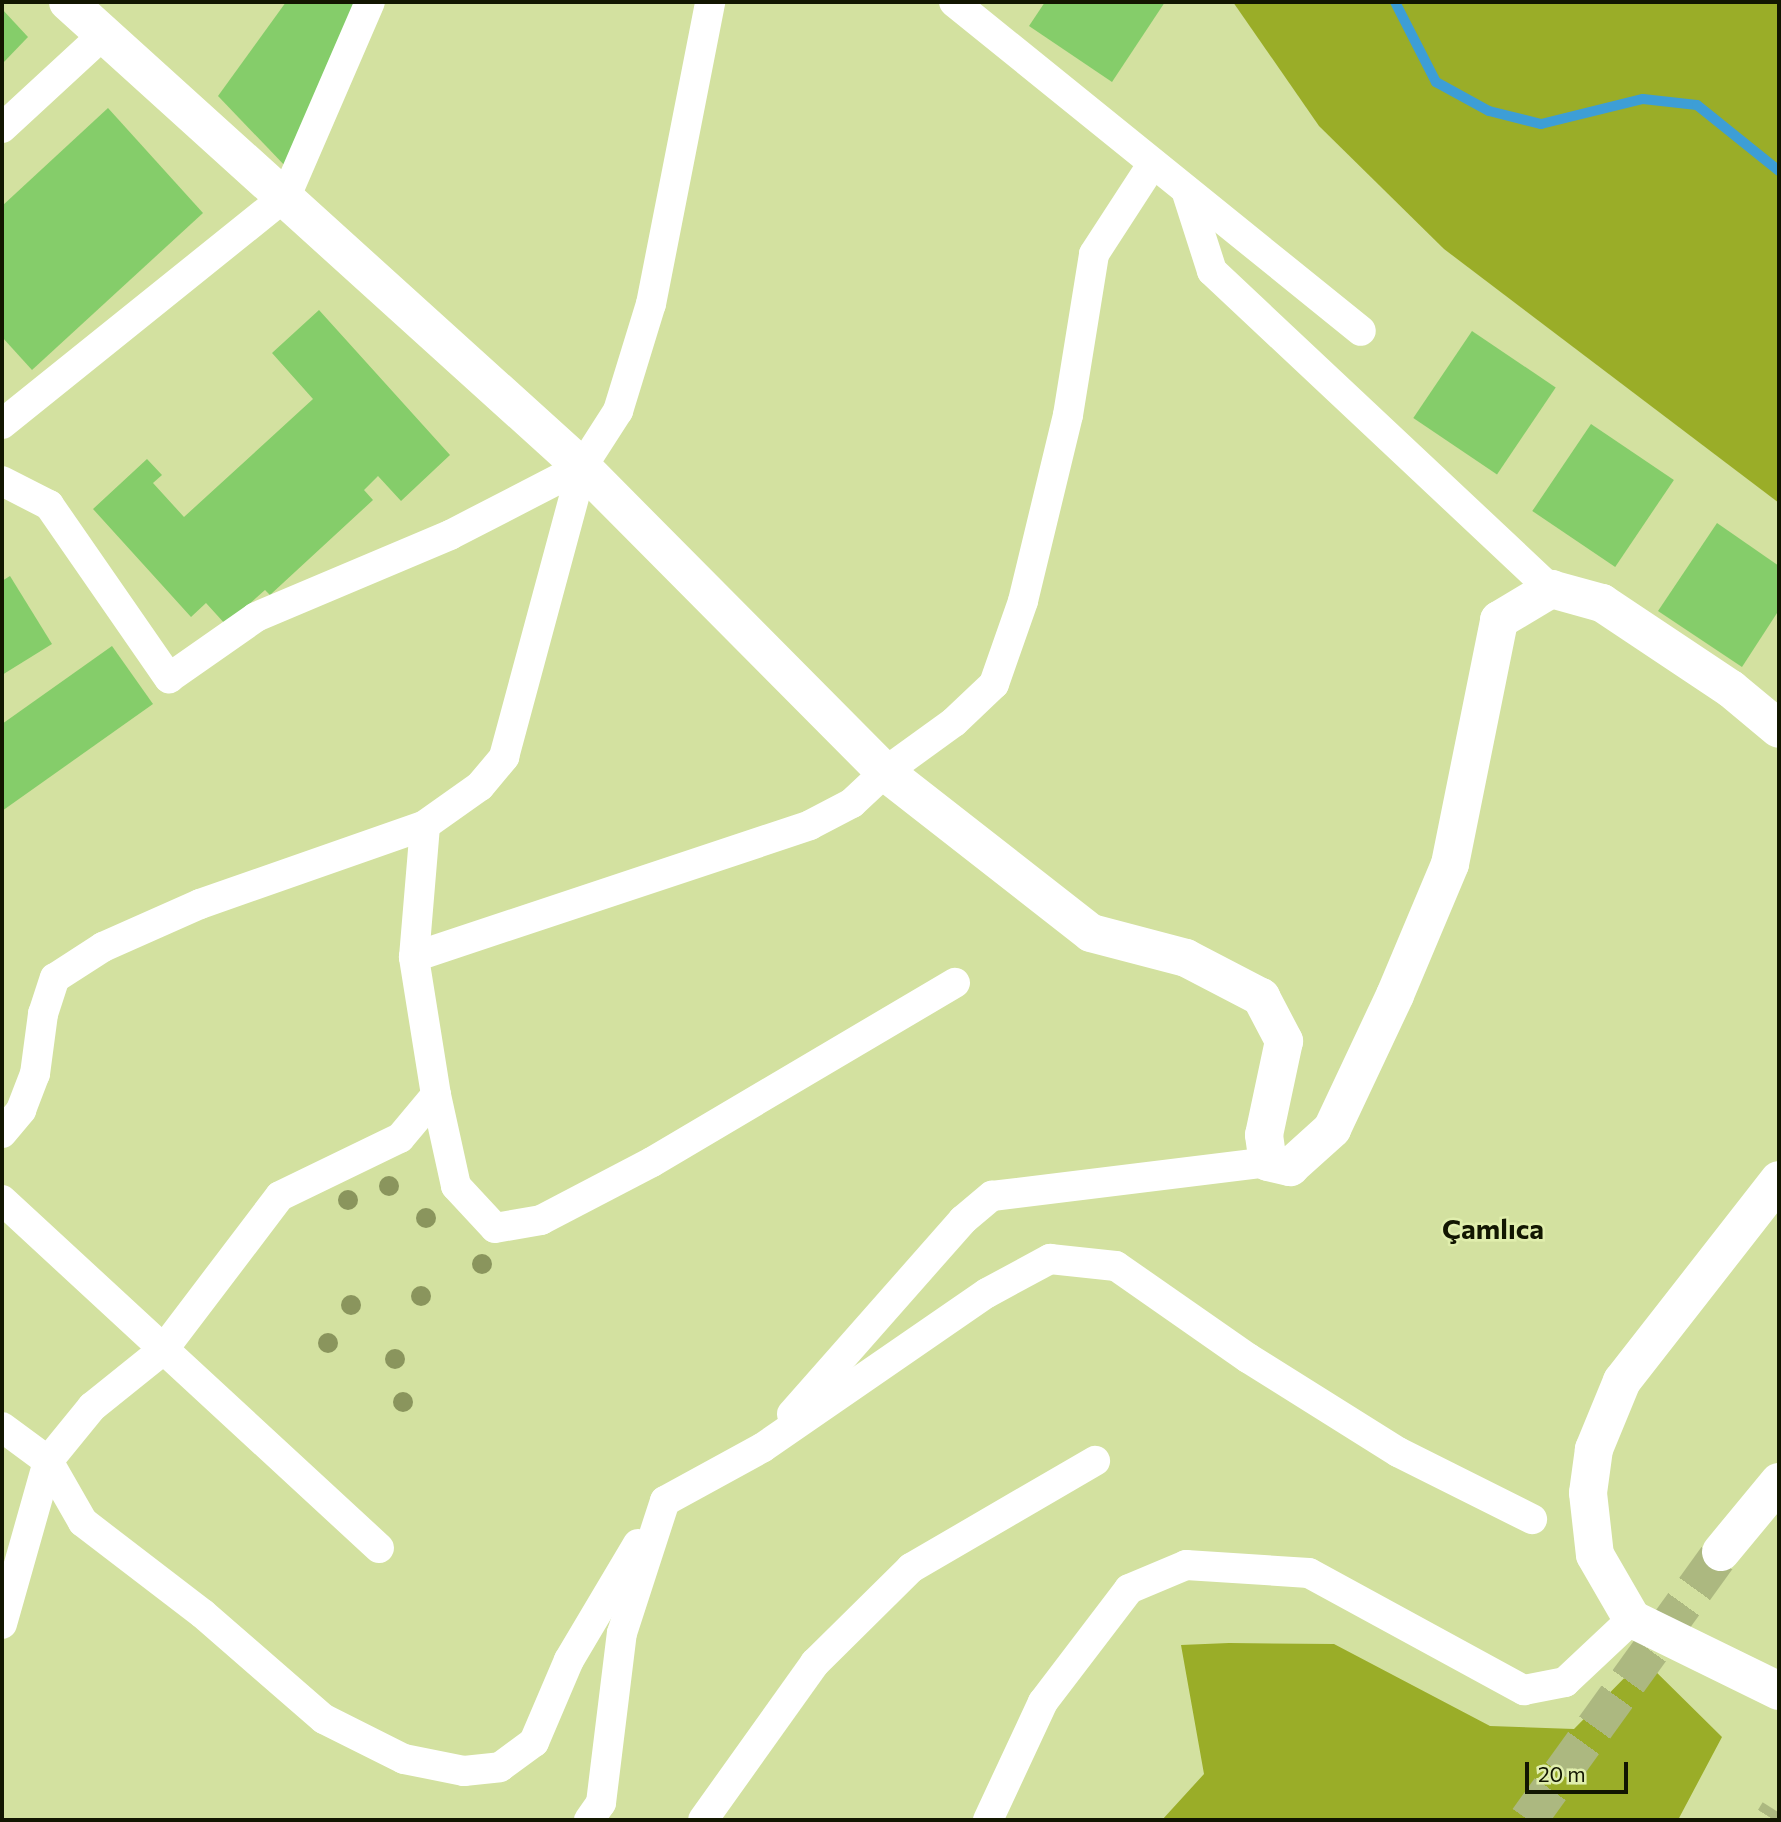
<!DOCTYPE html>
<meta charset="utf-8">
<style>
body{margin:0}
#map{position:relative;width:1781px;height:1822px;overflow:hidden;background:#d3e1a0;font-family:Commissioner,sans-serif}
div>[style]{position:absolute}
.forest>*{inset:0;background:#9aad28}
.stream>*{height:10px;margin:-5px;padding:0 5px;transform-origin:5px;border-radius:5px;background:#3d9ed6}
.building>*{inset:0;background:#85cd6a;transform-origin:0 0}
.highway-tunnel>*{height:38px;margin-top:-19px;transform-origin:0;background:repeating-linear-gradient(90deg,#acb880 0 38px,transparent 0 57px)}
.street>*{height:30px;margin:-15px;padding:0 15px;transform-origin:15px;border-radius:15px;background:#fff}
.secondary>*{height:38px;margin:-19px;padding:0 19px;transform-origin:19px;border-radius:19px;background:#fff}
.highway>*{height:38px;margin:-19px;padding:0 19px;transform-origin:19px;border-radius:19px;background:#fff}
.trees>*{width:20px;height:20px;margin:-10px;border-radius:50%;background:#8a955d}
span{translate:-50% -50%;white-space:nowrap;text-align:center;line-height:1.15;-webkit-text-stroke:5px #e0eead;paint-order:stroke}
.district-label{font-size:28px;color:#121601;font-weight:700}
.frame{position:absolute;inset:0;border:4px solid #121601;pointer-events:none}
.scale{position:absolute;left:1525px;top:1762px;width:103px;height:32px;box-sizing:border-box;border:4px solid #121601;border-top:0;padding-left:9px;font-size:21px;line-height:24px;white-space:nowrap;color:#121601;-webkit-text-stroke:5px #e0eead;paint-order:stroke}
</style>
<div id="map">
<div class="forest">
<i style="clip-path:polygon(1233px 2px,1779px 2px,1779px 503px,1444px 249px,1319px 126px)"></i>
<i style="clip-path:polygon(1229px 1643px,1334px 1644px,1490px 1726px,1574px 1729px,1643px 1659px,1722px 1737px,1678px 1820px,1162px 1820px,1204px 1774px,1181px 1645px)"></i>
</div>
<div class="stream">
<i style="left:1395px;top:2px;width:90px;rotate:62.9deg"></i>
<i style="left:1436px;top:82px;width:60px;rotate:28.7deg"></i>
<i style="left:1489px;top:111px;width:54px;rotate:14deg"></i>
<i style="left:1541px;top:124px;width:105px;rotate:-13.8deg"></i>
<i style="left:1643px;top:99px;width:54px;rotate:6.3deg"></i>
<i style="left:1697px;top:105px;width:105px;rotate:38.8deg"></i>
</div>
<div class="building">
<i style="clip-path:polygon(286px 2px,363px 2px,288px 169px,218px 96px)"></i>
<i style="clip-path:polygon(1045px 2px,1165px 2px,1112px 82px,1029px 26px)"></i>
<i style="clip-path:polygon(2px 9px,28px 37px,2px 64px)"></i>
<i style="clip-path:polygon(108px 108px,203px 213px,32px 370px,2px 337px,2px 206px)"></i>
<i style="clip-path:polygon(319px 310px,450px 455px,401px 501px,378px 476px,364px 490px,373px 500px,270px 595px,265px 590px,226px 625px,206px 603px,191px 617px,93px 509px,147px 459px,162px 475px,153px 483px,184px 517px,313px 399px,272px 353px)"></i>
<i style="left:1472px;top:331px;width:101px;height:105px;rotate:34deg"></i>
<i style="left:1591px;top:424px;width:100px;height:105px;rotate:34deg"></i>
<i style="clip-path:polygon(1717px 523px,1779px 566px,1779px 610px,1742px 667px,1658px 611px)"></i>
<i style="clip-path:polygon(10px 576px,52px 644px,2px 675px,2px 581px)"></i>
<i style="clip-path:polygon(112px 646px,153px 704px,2px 811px,2px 724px)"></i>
</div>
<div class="highway-tunnel">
<i style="left:1528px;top:1820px;width:330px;rotate:-54.2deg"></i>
<i style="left:1774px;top:1820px;width:9px;rotate:-58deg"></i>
</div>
<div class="street">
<i style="left:954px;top:2px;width:523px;rotate:38.95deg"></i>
<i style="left:2px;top:128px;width:139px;rotate:-42.7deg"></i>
<i style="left:1186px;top:190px;width:85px;rotate:72.2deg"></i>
<i style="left:1212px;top:271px;width:465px;rotate:43.2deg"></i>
<i style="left:2px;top:424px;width:364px;rotate:-38.8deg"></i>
<i style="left:286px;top:196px;width:211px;rotate:-66.6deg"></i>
<i style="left:2px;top:481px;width:53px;rotate:27.1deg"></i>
<i style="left:49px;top:505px;width:211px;rotate:55.3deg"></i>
<i style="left:169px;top:678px;width:106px;rotate:-35deg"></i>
<i style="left:256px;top:617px;width:211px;rotate:-22.9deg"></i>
<i style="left:450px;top:535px;width:148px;rotate:-27.3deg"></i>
<i style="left:582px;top:467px;width:67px;rotate:-57.3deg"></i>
<i style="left:618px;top:411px;width:112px;rotate:-72.9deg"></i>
<i style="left:651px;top:304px;width:308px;rotate:-78.9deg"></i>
<i style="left:414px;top:957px;width:132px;rotate:-85.2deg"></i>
<i style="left:436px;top:1095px;width:93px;rotate:77.6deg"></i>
<i style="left:456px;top:1186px;width:57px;rotate:47.1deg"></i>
<i style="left:495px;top:1228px;width:47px;rotate:-9.9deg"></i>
<i style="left:541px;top:1220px;width:125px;rotate:-27.6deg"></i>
<i style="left:652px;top:1162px;width:352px;rotate:-30.6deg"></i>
<i style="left:2px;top:1133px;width:30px;rotate:-50deg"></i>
<i style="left:21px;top:1110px;width:39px;rotate:-69deg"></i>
<i style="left:35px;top:1074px;width:61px;rotate:-82.4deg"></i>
<i style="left:43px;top:1014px;width:38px;rotate:-72deg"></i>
<i style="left:55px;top:978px;width:57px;rotate:-32.9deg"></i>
<i style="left:103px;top:947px;width:106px;rotate:-23.9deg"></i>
<i style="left:200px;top:904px;width:238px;rotate:-19.3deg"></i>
<i style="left:425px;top:825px;width:67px;rotate:-35.3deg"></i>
<i style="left:480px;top:786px;width:38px;rotate:-50deg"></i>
<i style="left:504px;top:757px;width:300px;rotate:-74.9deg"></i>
<i style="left:2px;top:1200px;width:513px;rotate:42.71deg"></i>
<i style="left:792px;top:1414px;width:259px;rotate:-48.6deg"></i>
<i style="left:963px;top:1220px;width:38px;rotate:-40deg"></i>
<i style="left:992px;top:1196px;width:278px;rotate:-7deg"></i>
<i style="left:2px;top:1427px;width:57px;rotate:36.5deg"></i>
<i style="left:48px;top:1461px;width:70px;rotate:60.2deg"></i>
<i style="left:83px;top:1522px;width:151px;rotate:37.5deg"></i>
<i style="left:203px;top:1614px;width:160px;rotate:41deg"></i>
<i style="left:324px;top:1719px;width:89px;rotate:26.6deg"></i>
<i style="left:404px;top:1759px;width:61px;rotate:11.3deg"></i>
<i style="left:464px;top:1771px;width:36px;rotate:-6deg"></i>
<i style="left:500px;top:1767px;width:42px;rotate:-36.3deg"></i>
<i style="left:534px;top:1742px;width:89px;rotate:-66.9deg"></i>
<i style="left:569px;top:1660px;width:135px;rotate:-59.3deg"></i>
<i style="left:2px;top:1624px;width:169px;rotate:-74.2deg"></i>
<i style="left:48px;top:1461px;width:70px;rotate:-50.8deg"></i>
<i style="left:92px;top:1407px;width:91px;rotate:-38.8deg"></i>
<i style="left:163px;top:1350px;width:193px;rotate:-52.8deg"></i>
<i style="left:280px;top:1196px;width:133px;rotate:-25.8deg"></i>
<i style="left:400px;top:1138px;width:56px;rotate:-50.1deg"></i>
<i style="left:436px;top:1095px;width:140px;rotate:-99.1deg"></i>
<i style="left:414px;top:957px;width:417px;rotate:-18.4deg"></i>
<i style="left:810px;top:825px;width:47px;rotate:-27.6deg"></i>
<i style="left:852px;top:803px;width:45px;rotate:-43.2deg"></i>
<i style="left:885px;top:772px;width:85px;rotate:-35.9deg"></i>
<i style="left:954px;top:722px;width:55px;rotate:-43.5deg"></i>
<i style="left:994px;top:684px;width:88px;rotate:-70.7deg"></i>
<i style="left:1023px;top:601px;width:191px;rotate:-76.4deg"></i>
<i style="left:1068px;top:415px;width:163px;rotate:-80.8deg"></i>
<i style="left:1094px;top:254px;width:108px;rotate:-57deg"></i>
<i style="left:589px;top:1820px;width:21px;rotate:-55deg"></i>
<i style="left:601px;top:1803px;width:171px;rotate:-83deg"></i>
<i style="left:622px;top:1633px;width:139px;rotate:-72deg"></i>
<i style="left:665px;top:1501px;width:111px;rotate:-28.7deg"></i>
<i style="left:762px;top:1448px;width:273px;rotate:-34.6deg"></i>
<i style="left:987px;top:1293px;width:72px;rotate:-28.4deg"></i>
<i style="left:1050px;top:1259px;width:66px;rotate:6.1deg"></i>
<i style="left:1116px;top:1266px;width:161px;rotate:34.9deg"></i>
<i style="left:1248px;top:1358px;width:177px;rotate:32.1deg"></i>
<i style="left:1398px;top:1452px;width:150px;rotate:26.6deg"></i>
<i style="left:703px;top:1820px;width:193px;rotate:-54.5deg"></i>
<i style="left:815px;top:1663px;width:135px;rotate:-44.7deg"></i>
<i style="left:911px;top:1568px;width:213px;rotate:-30.2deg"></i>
<i style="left:988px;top:1820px;width:130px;rotate:-65deg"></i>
<i style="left:1043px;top:1702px;width:142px;rotate:-52.7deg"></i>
<i style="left:1129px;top:1589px;width:62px;rotate:-22.8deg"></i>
<i style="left:1186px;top:1565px;width:123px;rotate:3.7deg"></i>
<i style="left:1309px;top:1573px;width:245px;rotate:28.6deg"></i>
<i style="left:1524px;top:1690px;width:42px;rotate:-11deg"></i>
<i style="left:1565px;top:1682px;width:92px;rotate:-43.2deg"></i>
</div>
<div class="secondary">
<i style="left:68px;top:2px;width:693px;rotate:42.13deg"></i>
<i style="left:582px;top:467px;width:430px;rotate:45.2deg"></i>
<i style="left:885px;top:772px;width:261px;rotate:38deg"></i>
<i style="left:1091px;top:933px;width:98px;rotate:14.7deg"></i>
<i style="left:1186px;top:958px;width:85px;rotate:27.5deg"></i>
<i style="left:1261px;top:997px;width:50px;rotate:62.4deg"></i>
<i style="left:1284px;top:1041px;width:96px;rotate:102deg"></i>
<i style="left:1264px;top:1135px;width:27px;rotate:82deg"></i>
<i style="left:1268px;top:1162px;width:23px;rotate:13deg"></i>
<i style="left:1290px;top:1167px;width:57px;rotate:-42.1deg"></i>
<i style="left:1332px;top:1129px;width:148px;rotate:-64.8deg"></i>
<i style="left:1395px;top:995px;width:142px;rotate:-67.2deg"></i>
<i style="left:1450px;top:864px;width:249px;rotate:-78.6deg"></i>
<i style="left:1499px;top:620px;width:61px;rotate:-30.8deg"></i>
<i style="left:1551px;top:589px;width:53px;rotate:15.4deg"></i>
<i style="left:1602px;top:603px;width:155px;rotate:33.7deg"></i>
<i style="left:1731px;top:689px;width:62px;rotate:39.8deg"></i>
<i style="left:1779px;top:1180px;width:255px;rotate:128deg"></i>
<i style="left:1622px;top:1381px;width:74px;rotate:112.4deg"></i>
<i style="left:1594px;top:1449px;width:44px;rotate:97.8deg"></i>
<i style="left:1588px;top:1493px;width:62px;rotate:83.6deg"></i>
<i style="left:1595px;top:1555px;width:74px;rotate:60deg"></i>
<i style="left:1632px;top:1619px;width:164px;rotate:26.1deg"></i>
</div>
<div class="highway">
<i style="left:1721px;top:1552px;width:91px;rotate:-50.4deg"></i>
</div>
<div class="trees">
<i style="left:389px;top:1186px"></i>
<i style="left:348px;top:1200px"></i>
<i style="left:426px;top:1218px"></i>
<i style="left:482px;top:1264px"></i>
<i style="left:421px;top:1296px"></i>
<i style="left:351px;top:1305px"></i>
<i style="left:328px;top:1343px"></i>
<i style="left:395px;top:1359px"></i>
<i style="left:403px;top:1402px"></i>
</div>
<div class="district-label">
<span style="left:1493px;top:1228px">Çamlıca</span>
</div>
<div class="frame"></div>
<div class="scale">20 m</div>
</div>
